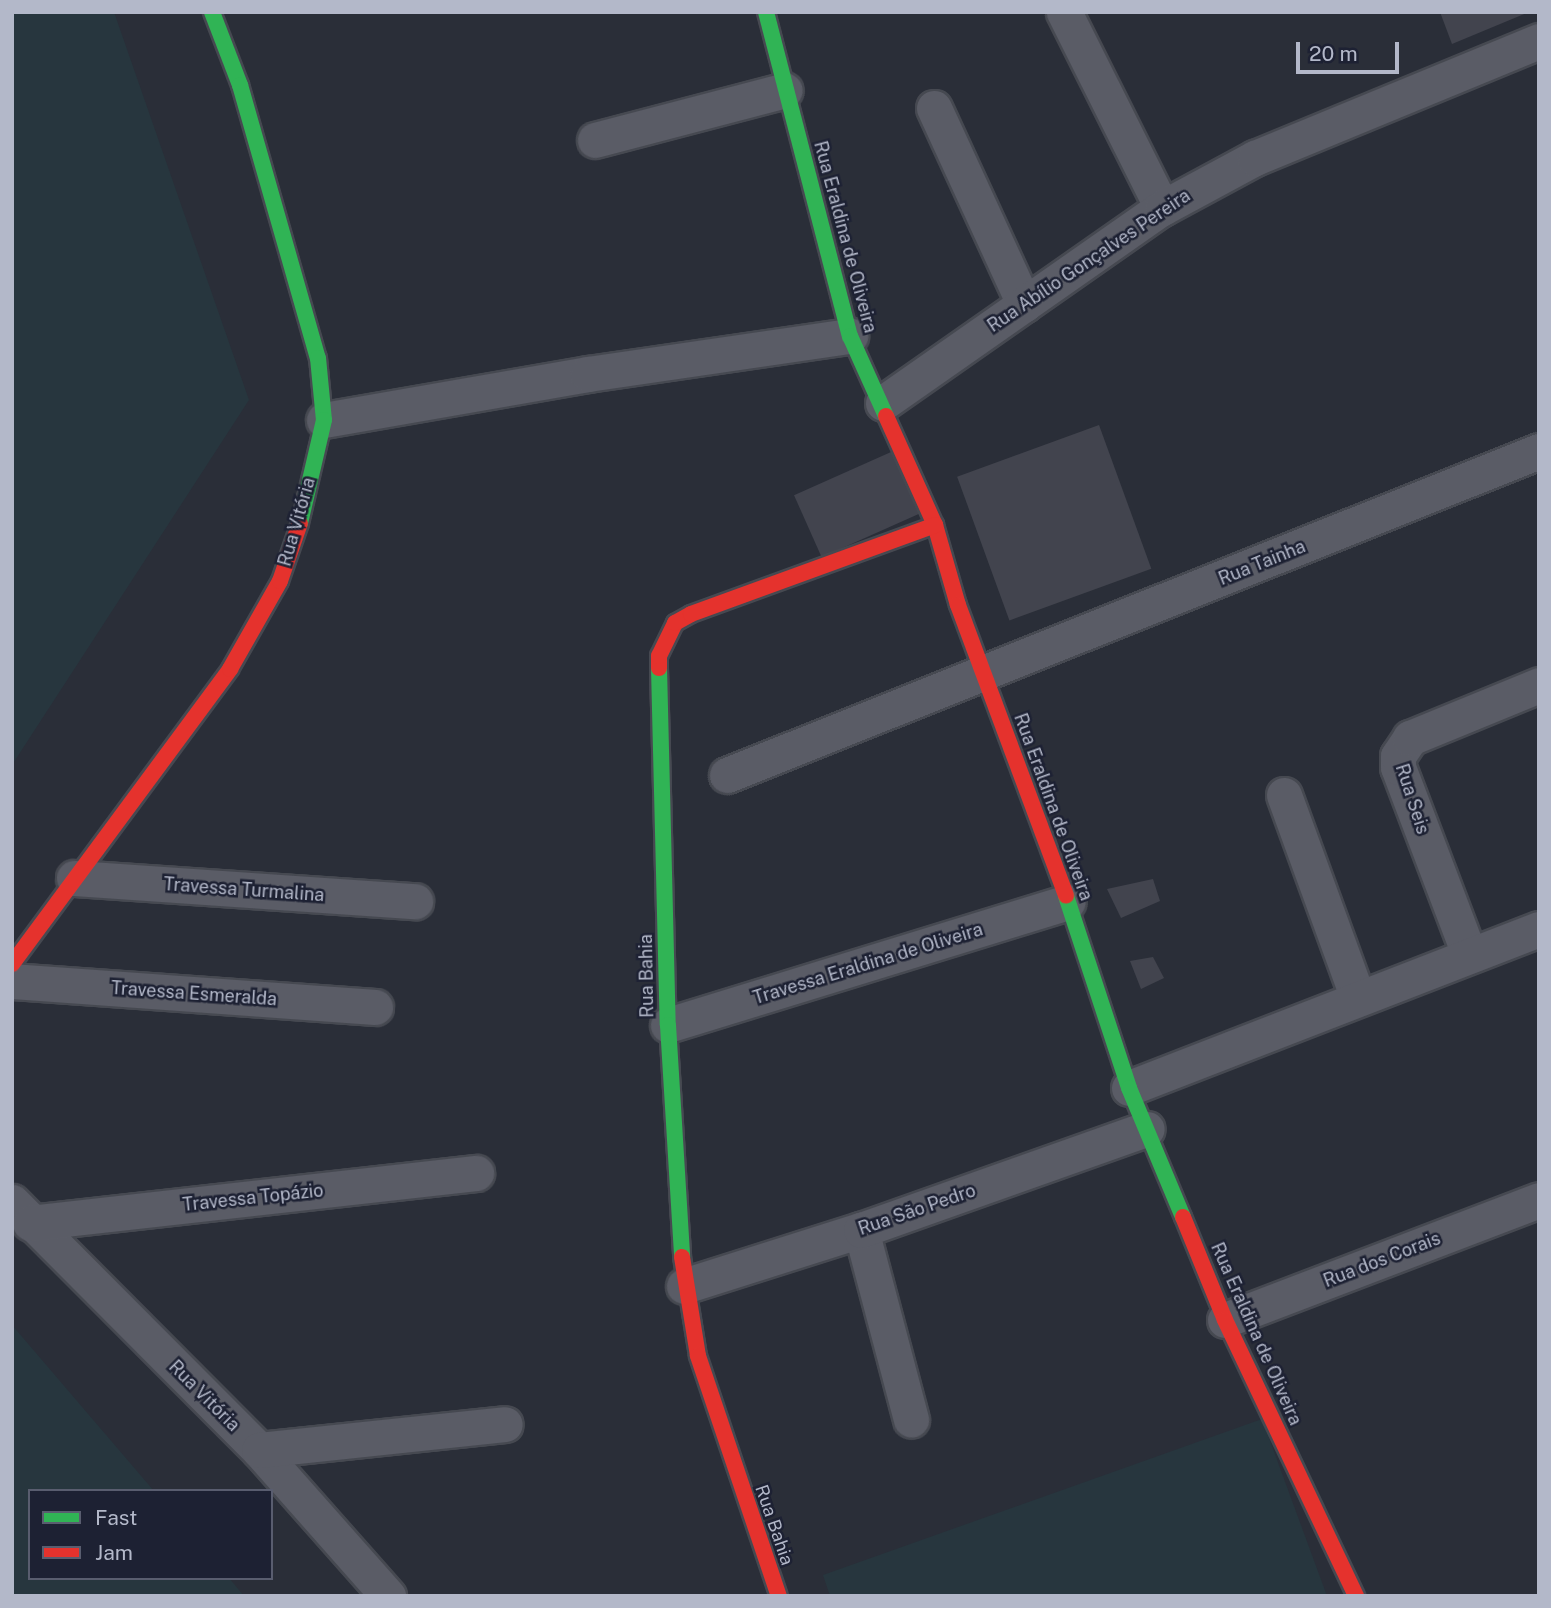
<!DOCTYPE html>
<meta charset="utf-8">
<style>
body{margin:0}
#map{position:relative;width:1551px;height:1608px;overflow:hidden;background:#2a2e38;font-family:"Public Sans",sans-serif}
div>[style]{position:absolute}
.green>*{inset:0;background:#27363e}
.building>*{inset:0;background:#42444e;transform-origin:0 0}
.roads{filter:drop-shadow(2px 0 #464951) drop-shadow(-2px 0 #464951) drop-shadow(0 2px #464951) drop-shadow(0 -2px #464951)}
.street>*{height:35px;margin:-17.5px;padding:0 17.5px;transform-origin:17.5px;border-radius:17.5px;background:#5a5c66}
.fast>*{height:16px;margin:-8px;padding:0 8px;transform-origin:8px;border-radius:8px;background:#30b455}
.jam>*{height:16px;margin:-8px;padding:0 8px;transform-origin:8px;border-radius:8px;background:#e5322d}
span{translate:-50% -50%;white-space:nowrap;text-align:center;line-height:1.15;-webkit-text-stroke:5px #1d2133;paint-order:stroke}
.street-label{font-size:18px;color:#b3b8c9}
.frame{position:absolute;inset:0;border:14px solid #b3b8c9;pointer-events:none}
.legend{position:absolute;left:28px;top:1489px;width:245px;height:91px;box-sizing:border-box;background:#1d2133;border:2px solid #595d6f;margin:0;padding:9px 12px;list-style:none;font-size:21px;color:#b3b8c9}
.legend li{display:flex;align-items:center;gap:14px;height:35px}
.legend b{width:35px;border:2px solid #595d6f}
.scale{position:absolute;left:1296px;top:42px;width:103px;height:32px;box-sizing:border-box;border:4px solid #b3b8c9;border-top:0;padding-left:9px;font-size:21px;line-height:24px;white-space:nowrap;color:#b3b8c9;-webkit-text-stroke:5px #1d2133;paint-order:stroke}
</style>
<div id="map">
<div class="green">
<i style="clip-path:polygon(12px 12px,114px 12px,249px 400px,12px 765px)"></i>
<i style="clip-path:polygon(12px 1325px,154px 1491px,30px 1491px,30px 1578px,229px 1578px,244px 1596px,12px 1596px)"></i>
<i style="clip-path:polygon(1262px 1419px,1327px 1596px,830px 1596px,823px 1575px)"></i>
</div>
<div class="building">
<i style="clip-path:polygon(1440px 12px,1529px 12px,1452px 44px)"></i>
<i style="left:1099px;top:425px;width:153px;height:151px;rotate:70deg"></i>
<i style="left:900px;top:448px;width:68px;height:116px;rotate:66deg"></i>
<i style="clip-path:polygon(1153px 879px,1160px 901px,1121px 918px,1107px 889px)"></i>
<i style="clip-path:polygon(1153px 957px,1164px 978px,1141px 989px,1130px 961px)"></i>
</div>
<div class="roads">
<div class="street">
<i style="left:1064px;top:12px;width:219px;rotate:63.4deg"></i>
<i style="left:934px;top:108px;width:216px;rotate:65.3deg"></i>
<i style="left:595px;top:140px;width:196px;rotate:-14.7deg"></i>
<i style="left:883px;top:403px;width:340px;rotate:-35deg"></i>
<i style="left:1162px;top:208px;width:106px;rotate:-28.3deg"></i>
<i style="left:1255px;top:158px;width:307px;rotate:-22.4deg"></i>
<i style="left:324px;top:420px;width:268px;rotate:-9.9deg"></i>
<i style="left:588px;top:374px;width:265px;rotate:-8.3deg"></i>
<i style="left:727px;top:775px;width:874px;rotate:-21.75deg"></i>
<i style="left:1284px;top:795px;width:216px;rotate:70deg"></i>
<i style="left:74px;top:878px;width:342px;rotate:3.9deg"></i>
<i style="left:1469px;top:954px;width:200px;rotate:-110.8deg"></i>
<i style="left:1398px;top:767px;width:11px;rotate:-90deg"></i>
<i style="left:1398px;top:756px;width:22px;rotate:-56deg"></i>
<i style="left:1410px;top:738px;width:139px;rotate:-22.3deg"></i>
<i style="left:12px;top:981px;width:364px;rotate:4.1deg"></i>
<i style="left:668px;top:1025px;width:418px;rotate:-17.1deg"></i>
<i style="left:1129px;top:1088px;width:440px;rotate:-21.2deg"></i>
<i style="left:12px;top:1202px;width:350px;rotate:45.1deg"></i>
<i style="left:259px;top:1450px;width:195px;rotate:48.5deg"></i>
<i style="left:30px;top:1223px;width:449px;rotate:-6.4deg"></i>
<i style="left:861px;top:1230px;width:196px;rotate:75.2deg"></i>
<i style="left:684px;top:1286px;width:186px;rotate:-17.6deg"></i>
<i style="left:861px;top:1230px;width:303px;rotate:-19.5deg"></i>
<i style="left:1225px;top:1320px;width:336px;rotate:-20.9deg"></i>
<i style="left:259px;top:1450px;width:247px;rotate:-6deg"></i>
</div>
<div class="fast">
<i style="left:212px;top:12px;width:78px;rotate:69deg"></i>
<i style="left:240px;top:85px;width:284px;rotate:74.1deg"></i>
<i style="left:318px;top:358px;width:62px;rotate:84.5deg"></i>
<i style="left:324px;top:420px;width:106px;rotate:103.1deg"></i>
<i style="left:766px;top:12px;width:335px;rotate:75.5deg"></i>
<i style="left:850px;top:336px;width:88px;rotate:65.8deg"></i>
<i style="left:659px;top:668px;width:357px;rotate:88.6deg"></i>
<i style="left:668px;top:1025px;width:232px;rotate:86.5deg"></i>
<i style="left:1066px;top:896px;width:202px;rotate:71.8deg"></i>
<i style="left:1129px;top:1088px;width:140px;rotate:67.3deg"></i>
</div>
<div class="jam">
<i style="left:886px;top:416px;width:120px;rotate:65.8deg"></i>
<i style="left:935px;top:525px;width:83px;rotate:74deg"></i>
<i style="left:958px;top:605px;width:310px;rotate:69.6deg"></i>
<i style="left:659px;top:668px;width:12px;rotate:-90deg"></i>
<i style="left:659px;top:656px;width:37px;rotate:-64deg"></i>
<i style="left:675px;top:623px;width:18px;rotate:-29deg"></i>
<i style="left:691px;top:614px;width:260px;rotate:-20deg"></i>
<i style="left:12px;top:964px;width:367px;rotate:-53.5deg"></i>
<i style="left:230px;top:669px;width:101px;rotate:-60.4deg"></i>
<i style="left:280px;top:581px;width:61px;rotate:-71deg"></i>
<i style="left:1183px;top:1217px;width:111px;rotate:67.8deg"></i>
<i style="left:1225px;top:1320px;width:306px;rotate:64.6deg"></i>
<i style="left:682px;top:1257px;width:100px;rotate:80.8deg"></i>
<i style="left:698px;top:1356px;width:253px;rotate:71.4deg"></i>
</div>
</div>
<div class="street-label">
<span style="left:845px;top:237px;rotate:75deg">Rua Eraldina de Oliveira</span>
<span style="left:1089px;top:261px;rotate:-34deg">Rua Abílio Gonçalves Pereira</span>
<span style="left:297px;top:522px;rotate:-74deg">Rua Vitória</span>
<span style="left:1262px;top:563px;rotate:-22deg">Rua Tainha</span>
<span style="left:1412px;top:799px;rotate:72deg">Rua Seis</span>
<span style="left:1053px;top:807px;rotate:70deg">Rua Eraldina de Oliveira</span>
<span style="left:244px;top:890px;rotate:4deg">Travessa Turmalina</span>
<span style="left:868px;top:964px;rotate:-17deg">Travessa Eraldina de Oliveira</span>
<span style="left:647px;top:976px;rotate:-91deg">Rua Bahia</span>
<span style="left:194px;top:994px;rotate:4deg">Travessa Esmeralda</span>
<span style="left:253px;top:1198px;rotate:-6deg">Travessa Topázio</span>
<span style="left:917px;top:1210px;rotate:-19deg">Rua São Pedro</span>
<span style="left:1382px;top:1260px;rotate:-21deg">Rua dos Corais</span>
<span style="left:1256px;top:1334px;rotate:66deg">Rua Eraldina de Oliveira</span>
<span style="left:204px;top:1396px;rotate:45deg">Rua Vitória</span>
<span style="left:774px;top:1525px;rotate:71deg">Rua Bahia</span>
</div>
<div class="frame"></div>
<ul class="legend">
<li><b style="height:9px;background:#30b455"></b>Fast</li>
<li><b style="height:9px;background:#e5322d"></b>Jam</li>
</ul>
<div class="scale">20 m</div>
</div>
